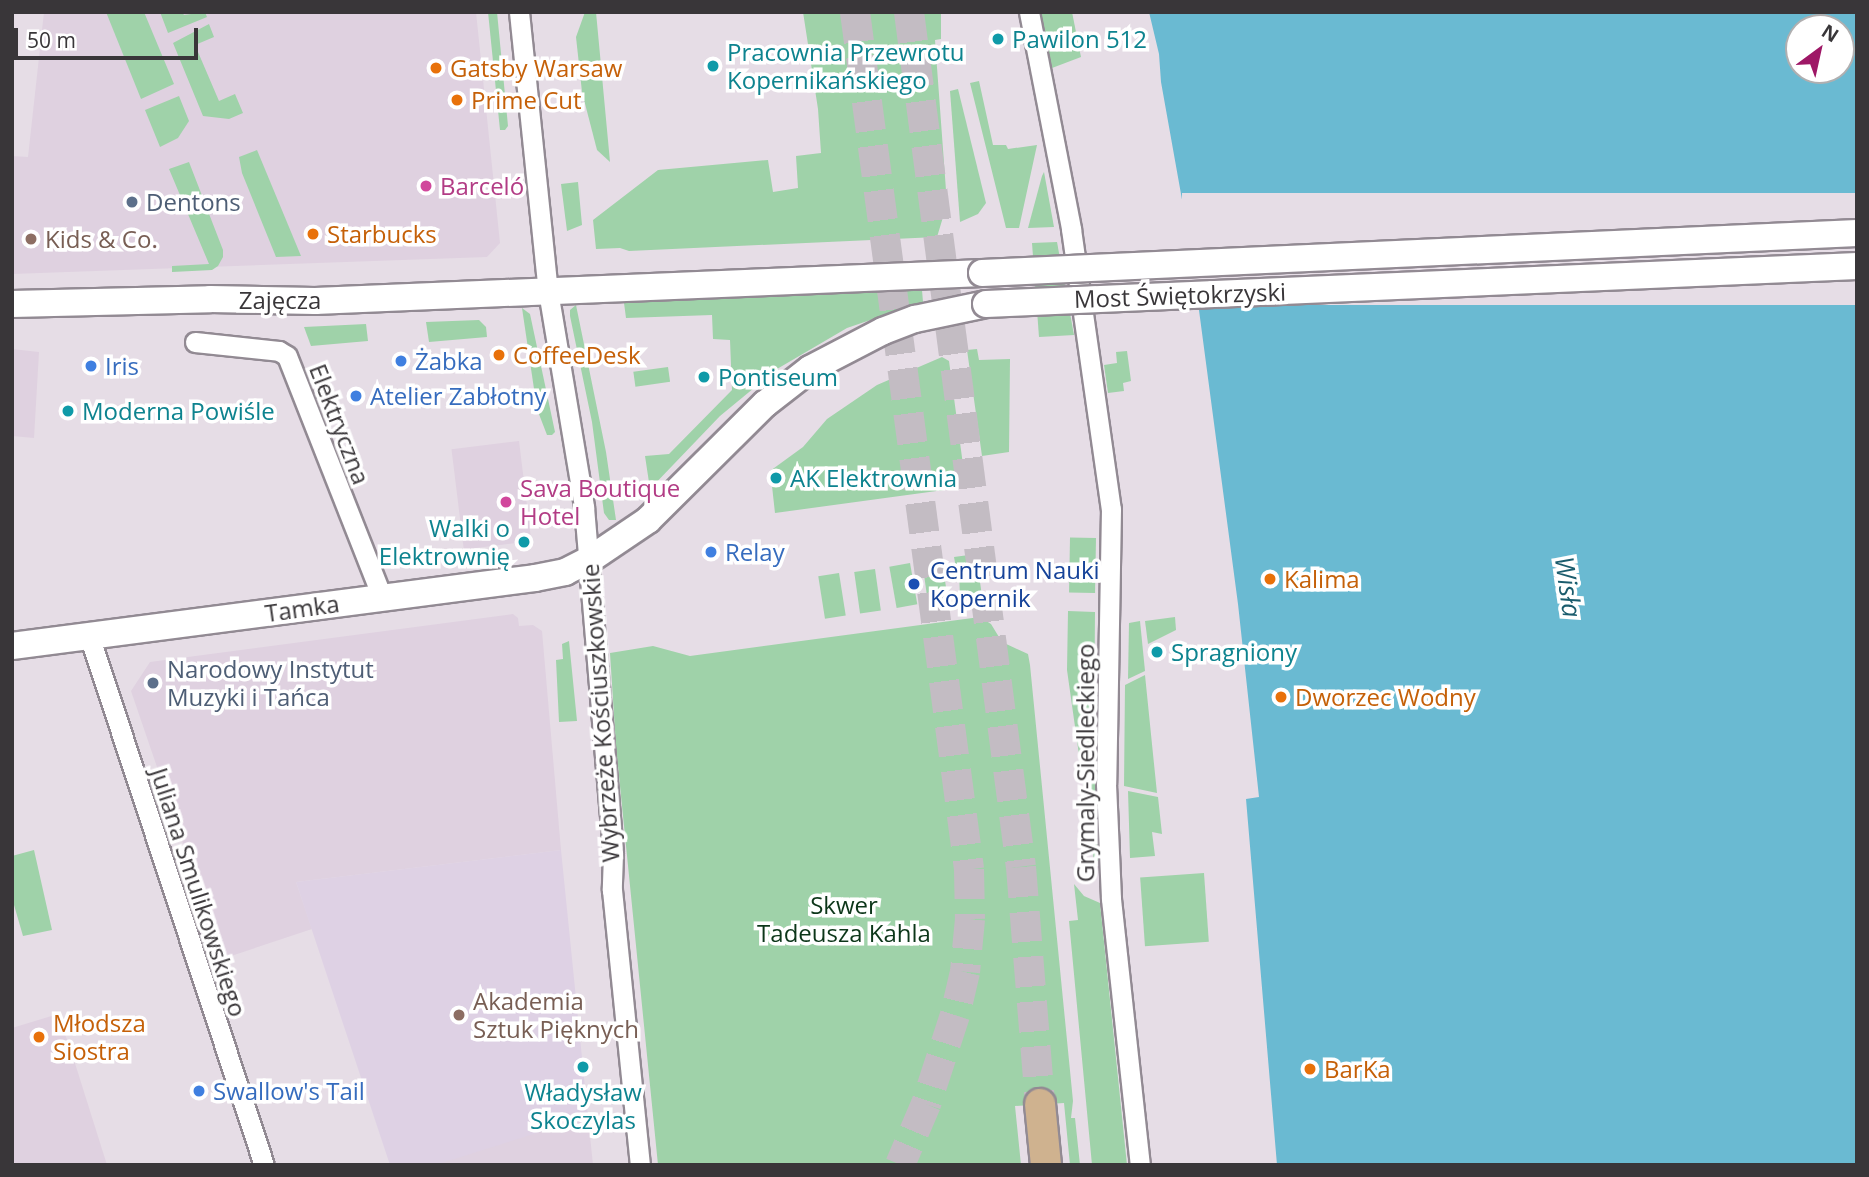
<!DOCTYPE html>
<meta charset="utf-8">
<style>
body{margin:0}
#map{position:relative;width:1869px;height:1177px;overflow:hidden;background:#e6dde6;font-family:"Open Sans",sans-serif}
div>[style]{position:absolute}
.built>*{inset:0;background:#dfd1e0;transform-origin:0 0}
.education>*{inset:0;background:#ded1e4}
.green>*{inset:0;background:#9fd2a9;transform-origin:0 0}
.water>*{inset:0;background:#6abad2}
.pier>*{inset:0;background:#e6dde6;transform-origin:0 0}
.primary-tunnel>*{height:30px;margin-top:-15px;transform-origin:0;background:repeating-linear-gradient(90deg,#c3bcc3 0 30px,transparent 0 45px)}
.roads{filter:drop-shadow(2px 0 #928a93) drop-shadow(-2px 0 #928a93) drop-shadow(0 2px #928a93) drop-shadow(0 -2px #928a93)}
.street>*{height:19px;margin:-9.5px;padding:0 9.5px;transform-origin:9.5px;border-radius:9.5px;background:#fff}
.secondary>*{height:26px;margin:-13px;padding:0 13px;transform-origin:13px;border-radius:13px;background:#fff}
.primary>*{height:30px;margin:-15px;padding:0 15px;transform-origin:15px;border-radius:15px;background:#cfb28f}
.bridges{filter:drop-shadow(2px 0 #928a93) drop-shadow(-2px 0 #928a93) drop-shadow(0 2px #928a93) drop-shadow(0 -2px #928a93)}
.secondary-bridge>*{height:26px;margin:-13px;padding:0 13px;transform-origin:13px;border-radius:13px;background:#fff}
.dots>*{width:19px;height:19px;translate:-50% -50%;box-sizing:border-box;border:4px solid #fff;border-radius:50%}
span{translate:-50% -50%;white-space:nowrap;text-align:center;line-height:1.15;-webkit-text-stroke:7px #fff;paint-order:stroke}
.culture-label{font-size:24px;color:#0d838f}
.left{translate:0 -50%;text-align:left}
.right{translate:-100% -50%;text-align:right}
.food-label{font-size:24px;color:#c56008}
.hotel-label{font-size:24px;color:#b23c85}
.service-label{font-size:24px;color:#4e5e75}
.education-label{font-size:24px;color:#785e54}
.street-label{font-size:24px;color:#393639}
.shop-label{font-size:24px;color:#366cbe}
.transit-label{font-size:24px;color:#164399}
.park-label{font-size:24px;color:#0c3619}
.water-label{font-size:26px;color:#1b5c6d;font-style:italic}
.frame{position:absolute;inset:0;border:14px solid #393639;pointer-events:none}
.north{position:absolute;left:1785px;top:14px;width:70px;height:70px;box-sizing:border-box;background:#fff;border:2px solid #b0afb0;border-radius:50%;rotate:33deg;font-size:19px;font-weight:700;line-height:28px;text-align:center;color:#393639}
.north::after{content:'';display:block;margin:auto;width:24px;height:32px;background:#9e1766;clip-path:polygon(50% 0,100% 100%,50% 72%,0 100%)}
.scale{position:absolute;left:14px;top:28px;width:184px;height:32px;box-sizing:border-box;border:4px solid #393639;border-top:0;padding-left:9px;font-size:21px;line-height:24px;white-space:nowrap;color:#393639;-webkit-text-stroke:5px #fff;paint-order:stroke}
</style>
<div id="map">
<div class="built">
<i style="clip-path:polygon(44px 12px,476px 12px,500px 243px,487px 257px,12px 274px,12px 156px,28px 157px)"></i>
<i style="clip-path:polygon(12px 349px,39px 352px,34px 438px,12px 436px)"></i>
<i style="left:519px;top:441px;width:101px;height:68px;rotate:83deg"></i>
<i style="clip-path:polygon(513px 614px,518px 618px,519px 626px,533px 625px,542px 631px,561px 850px,296px 882px,312px 929px,219px 960px,184px 846px,131px 691px,150px 662px)"></i>
<i style="clip-path:polygon(58px 1014px,73px 1057px,107px 1165px,12px 1165px,12px 1028px)"></i>
<i style="clip-path:polygon(588px 1117px,593px 1165px,435px 1165px,448px 1159px)"></i>
</div>
<div class="education">
<i style="clip-path:polygon(561px 850px,588px 1117px,435px 1165px,390px 1165px,296px 882px)"></i>
</div>
<div class="green">
<i style="clip-path:polygon(106px 12px,144px 12px,174px 84px,141px 99px)"></i>
<i style="clip-path:polygon(160px 12px,182px 12px,184px 15px,205px 12px,207px 17px,168px 33px)"></i>
<i style="clip-path:polygon(488px 12px,497px 12px,508px 126px,505px 130px,500px 130px)"></i>
<i style="clip-path:polygon(585px 12px,596px 12px,610px 162px,597px 150px,582px 92px,576px 37px)"></i>
<i style="clip-path:polygon(803px 12px,941px 12px,941px 39px,935px 40px,947px 204px,937px 237px,629px 251px,620px 248px,596px 249px,593px 220px,658px 170px,768px 160px,773px 192px,798px 188px,796px 156px,821px 153px,818px 109px)"></i>
<i style="clip-path:polygon(1041px 12px,1072px 12px,1081px 57px,1052px 68px)"></i>
<i style="clip-path:polygon(209px 24px,214px 37px,195px 45px,219px 101px,235px 94px,243px 113px,229px 119px,203px 116px,173px 43px)"></i>
<i style="clip-path:polygon(979px 81px,993px 145px,1006px 145px,1008px 149px,1037px 145px,1019px 228px,1006px 228px,970px 83px)"></i>
<i style="clip-path:polygon(958px 89px,986px 203px,978px 214px,960px 222px,950px 91px)"></i>
<i style="clip-path:polygon(179px 96px,189px 121px,178px 138px,160px 147px,145px 110px)"></i>
<i style="clip-path:polygon(257px 150px,301px 256px,276px 257px,242px 173px,239px 157px)"></i>
<i style="clip-path:polygon(189px 162px,223px 250px,223px 257px,218px 266px,212px 270px,172px 272px,172px 266px,209px 264px,169px 169px)"></i>
<i style="clip-path:polygon(1044px 172px,1054px 227px,1028px 228px,1042px 176px)"></i>
<i style="clip-path:polygon(578px 182px,582px 225px,567px 231px,561px 184px)"></i>
<i style="clip-path:polygon(1057px 242px,1074px 335px,1039px 337px,1032px 243px)"></i>
<i style="clip-path:polygon(922px 290px,923px 302px,847px 328px,777px 369px,720px 416px,650px 489px,645px 456px,669px 454px,732px 390px,730px 340px,713px 339px,712px 315px,626px 318px,624px 303px)"></i>
<i style="clip-path:polygon(576px 305px,606px 452px,616px 520px,609px 520px,604px 513px,592px 422px,570px 316px,570px 310px)"></i>
<i style="clip-path:polygon(522px 308px,530px 314px,555px 432px,552px 435px,547px 435px,537px 409px)"></i>
<i style="clip-path:polygon(479px 320px,486px 327px,487px 337px,429px 342px,426px 322px)"></i>
<i style="clip-path:polygon(366px 324px,368px 341px,311px 346px,304px 327px)"></i>
<i style="clip-path:polygon(977px 349px,979px 360px,1010px 359px,1009px 452px,982px 456px,967px 350px)"></i>
<i style="clip-path:polygon(1127px 351px,1131px 381px,1123px 383px,1124px 391px,1108px 393px,1104px 365px,1117px 363px,1116px 352px)"></i>
<i style="clip-path:polygon(942px 357px,949px 361px,966px 487px,775px 513px,772px 486px,779px 484px,778px 474px,770px 475px,770px 471px,803px 447px,827px 419px,877px 385px)"></i>
<i style="left:668px;top:367px;width:15px;height:35px;rotate:82deg"></i>
<i style="left:1096px;top:538px;width:55px;height:26px;rotate:91deg"></i>
<i style="clip-path:polygon(976px 554px,982px 596px,960px 599px,959px 569px,956px 568px,954px 557px)"></i>
<i style="left:942px;top:559px;width:42px;height:20px;rotate:82deg"></i>
<i style="left:910px;top:563px;width:42px;height:21px;rotate:80deg"></i>
<i style="left:875px;top:569px;width:42px;height:21px;rotate:82deg"></i>
<i style="left:839px;top:573px;width:43px;height:21px;rotate:81deg"></i>
<i style="clip-path:polygon(1068px 611px,1095px 612px,1094px 738px,1098px 861px,1094px 861px,1067px 670px)"></i>
<i style="clip-path:polygon(980px 617px,991px 624px,1002px 642px,1028px 654px,1030px 665px,1073px 1101px,1071px 1118px,1075px 1118px,1080px 1165px,1070px 1165px,1064px 1103px,1015px 1106px,1021px 1165px,658px 1165px,616px 746px,610px 653px,653px 646px,690px 656px)"></i>
<i style="clip-path:polygon(1175px 617px,1176px 630px,1148px 644px,1145px 621px)"></i>
<i style="clip-path:polygon(1140px 621px,1145px 671px,1128px 679px,1129px 623px)"></i>
<i style="clip-path:polygon(569px 641px,577px 721px,559px 722px,556px 660px,563px 659px,562px 644px)"></i>
<i style="clip-path:polygon(1145px 675px,1153px 754px,1157px 793px,1124px 786px,1125px 685px)"></i>
<i style="clip-path:polygon(1128px 791px,1158px 797px,1162px 834px,1152px 832px,1155px 856px,1130px 858px)"></i>
<i style="clip-path:polygon(34px 850px,52px 930px,23px 936px,12px 898px,12px 856px)"></i>
<i style="left:1204px;top:873px;width:69px;height:64px;rotate:86deg"></i>
<i style="clip-path:polygon(1074px 884px,1084px 896px,1100px 903px,1127px 1165px,1092px 1165px,1069px 921px,1078px 920px)"></i>
</div>
<div class="water">
<i style="clip-path:polygon(evenodd,1149px 12px,1857px 12px,1857px 1165px,1277px 1165px,1246px 799px,1259px 797px,1238px 604px,1191px 250px,1161px 82px,1159px 54px,1149px 12px,1799px 28px,1841px 28px,1841px 70px,1799px 70px,1799px 28px)"></i>
</div>
<div class="pier">
<i style="left:1857px;top:193px;width:112px;height:675px;rotate:90deg"></i>
</div>
<div class="primary-tunnel">
<i style="left:855px;top:12px;width:865px;rotate:82.42deg"></i>
<i style="left:969px;top:869px;width:50px;rotate:88.9deg"></i>
<i style="left:970px;top:919px;width:53px;rotate:95.4deg"></i>
<i style="left:965px;top:972px;width:44px;rotate:103.1deg"></i>
<i style="left:955px;top:1015px;width:94px;rotate:108deg"></i>
<i style="left:926px;top:1104px;width:66px;rotate:113.1deg"></i>
<i style="left:909px;top:12px;width:862px;rotate:82.54deg"></i>
<i style="left:1021px;top:867px;width:238px;rotate:85.4deg"></i>
</div>
<div class="roads">
<div class="street">
<i style="left:519px;top:12px;width:281px;rotate:84.1deg"></i>
<i style="left:548px;top:291px;width:219px;rotate:80.5deg"></i>
<i style="left:584px;top:507px;width:348px;rotate:85.2deg"></i>
<i style="left:613px;top:854px;width:36px;rotate:92deg"></i>
<i style="left:612px;top:890px;width:276px;rotate:84.2deg"></i>
<i style="left:1029px;top:12px;width:221px;rotate:79deg"></i>
<i style="left:1071px;top:229px;width:283px;rotate:81.9deg"></i>
<i style="left:1111px;top:509px;width:275px;rotate:91deg"></i>
<i style="left:1106px;top:784px;width:115px;rotate:87.5deg"></i>
<i style="left:1111px;top:899px;width:268px;rotate:83.8deg"></i>
<i style="left:195px;top:342px;width:84px;rotate:6.1deg"></i>
<i style="left:279px;top:351px;width:9px;rotate:32deg"></i>
<i style="left:287px;top:356px;width:259px;rotate:68.5deg"></i>
<i style="left:89px;top:635px;width:558px;rotate:71.73deg"></i>
</div>
<div class="secondary">
<i style="left:12px;top:304px;width:198px;rotate:-1.4deg"></i>
<i style="left:210px;top:299px;width:105px;rotate:1.1deg"></i>
<i style="left:315px;top:301px;width:668px;rotate:-2.4deg"></i>
<i style="left:12px;top:646px;width:527px;rotate:-7.41deg"></i>
<i style="left:535px;top:578px;width:31px;rotate:-11deg"></i>
<i style="left:565px;top:572px;width:27px;rotate:-27deg"></i>
<i style="left:589px;top:560px;width:71px;rotate:-34.1deg"></i>
<i style="left:648px;top:520px;width:165px;rotate:-44.8deg"></i>
<i style="left:765px;top:404px;width:57px;rotate:-37.9deg"></i>
<i style="left:810px;top:369px;width:82px;rotate:-27.5deg"></i>
<i style="left:883px;top:331px;width:34px;rotate:-21deg"></i>
<i style="left:915px;top:319px;width:73px;rotate:-11.9deg"></i>
</div>
<div class="primary">
<i style="left:1040px;top:1104px;width:61px;rotate:84.4deg"></i>
</div>
</div>
<div class="bridges">
<div class="secondary-bridge">
<i style="left:982px;top:273px;width:876px;rotate:-2.62deg"></i>
<i style="left:986px;top:304px;width:872px;rotate:-2.5deg"></i>
</div>
</div>
<div class="dots">
<i style="left:998px;top:39px;background:#0f9aa8"></i>
<i style="left:713px;top:66px;background:#0f9aa8"></i>
<i style="left:436px;top:68px;background:#e8710a"></i>
<i style="left:457px;top:100px;background:#e8710a"></i>
<i style="left:426px;top:186px;background:#d1479c"></i>
<i style="left:132px;top:202px;background:#5c6f8a"></i>
<i style="left:313px;top:234px;background:#e8710a"></i>
<i style="left:31px;top:239px;background:#8d6e63"></i>
<i style="left:499px;top:355px;background:#e8710a"></i>
<i style="left:401px;top:361px;background:#3f7fe0"></i>
<i style="left:91px;top:366px;background:#3f7fe0"></i>
<i style="left:704px;top:377px;background:#0f9aa8"></i>
<i style="left:356px;top:396px;background:#3f7fe0"></i>
<i style="left:68px;top:411px;background:#0f9aa8"></i>
<i style="left:776px;top:478px;background:#0f9aa8"></i>
<i style="left:506px;top:502px;background:#d1479c"></i>
<i style="left:524px;top:542px;background:#0f9aa8"></i>
<i style="left:711px;top:552px;background:#3f7fe0"></i>
<i style="left:1270px;top:579px;background:#e8710a"></i>
<i style="left:914px;top:584px;background:#1a4fb4"></i>
<i style="left:1157px;top:652px;background:#0f9aa8"></i>
<i style="left:153px;top:683px;background:#5c6f8a"></i>
<i style="left:1281px;top:697px;background:#e8710a"></i>
<i style="left:459px;top:1015px;background:#8d6e63"></i>
<i style="left:39px;top:1037px;background:#e8710a"></i>
<i style="left:583px;top:1067px;background:#0f9aa8"></i>
<i style="left:1310px;top:1069px;background:#e8710a"></i>
<i style="left:199px;top:1091px;background:#3f7fe0"></i>
</div>
<div class="culture-label">
<span class="left" style="left:1012px;top:39px">Pawilon 512</span>
<span class="left" style="left:727px;top:66px">Pracownia Przewrotu<br>Kopernikańskiego</span>
<span class="left" style="left:718px;top:377px">Pontiseum</span>
<span class="left" style="left:82px;top:411px">Moderna Powiśle</span>
<span class="left" style="left:790px;top:478px">AK Elektrownia</span>
<span class="right" style="left:510px;top:542px">Walki o<br>Elektrownię</span>
<span class="left" style="left:1171px;top:652px">Spragniony</span>
<span style="left:583px;top:1106px">Władysław<br>Skoczylas</span>
</div>
<div class="food-label">
<span class="left" style="left:450px;top:68px">Gatsby Warsaw</span>
<span class="left" style="left:471px;top:100px">Prime Cut</span>
<span class="left" style="left:327px;top:234px">Starbucks</span>
<span class="left" style="left:513px;top:355px">CoffeeDesk</span>
<span class="left" style="left:1284px;top:579px">Kalima</span>
<span class="left" style="left:1295px;top:697px">Dworzec Wodny</span>
<span class="left" style="left:53px;top:1037px">Młodsza<br>Siostra</span>
<span class="left" style="left:1324px;top:1069px">BarKa</span>
</div>
<div class="hotel-label">
<span class="left" style="left:440px;top:186px">Barceló</span>
<span class="left" style="left:520px;top:502px">Sava Boutique<br>Hotel</span>
</div>
<div class="service-label">
<span class="left" style="left:146px;top:202px">Dentons</span>
<span class="left" style="left:167px;top:683px">Narodowy Instytut<br>Muzyki i Tańca</span>
</div>
<div class="education-label">
<span class="left" style="left:45px;top:239px">Kids &amp; Co.</span>
<span class="left" style="left:473px;top:1015px">Akademia<br>Sztuk Pięknych</span>
</div>
<div class="street-label">
<span style="left:1180px;top:295px;rotate:-2deg">Most Świętokrzyski</span>
<span style="left:280px;top:300px">Zajęcza</span>
<span style="left:340px;top:424px;rotate:69deg">Elektryczna</span>
<span style="left:302px;top:608px;rotate:-8deg">Tamka</span>
<span style="left:600px;top:713px;rotate:-94deg">Wybrzeże Kościuszkowskie</span>
<span style="left:1085px;top:763px;rotate:-90deg">Grymaly-Siedleckiego</span>
<span style="left:199px;top:892px;rotate:72deg">Juliana Smulikowskiego</span>
</div>
<div class="shop-label">
<span class="left" style="left:415px;top:361px">Żabka</span>
<span class="left" style="left:105px;top:366px">Iris</span>
<span class="left" style="left:370px;top:396px">Atelier Zabłotny</span>
<span class="left" style="left:725px;top:552px">Relay</span>
<span class="left" style="left:213px;top:1091px">Swallow's Tail</span>
</div>
<div class="transit-label">
<span class="left" style="left:930px;top:584px">Centrum Nauki<br>Kopernik</span>
</div>
<div class="park-label">
<span style="left:844px;top:919px">Skwer<br>Tadeusza Kahla</span>
</div>
<div class="water-label">
<span style="left:1568px;top:587px;rotate:82deg">Wisła</span>
</div>
<div class="frame"></div>
<div class="north">N</div>
<div class="scale">50 m</div>
</div>
